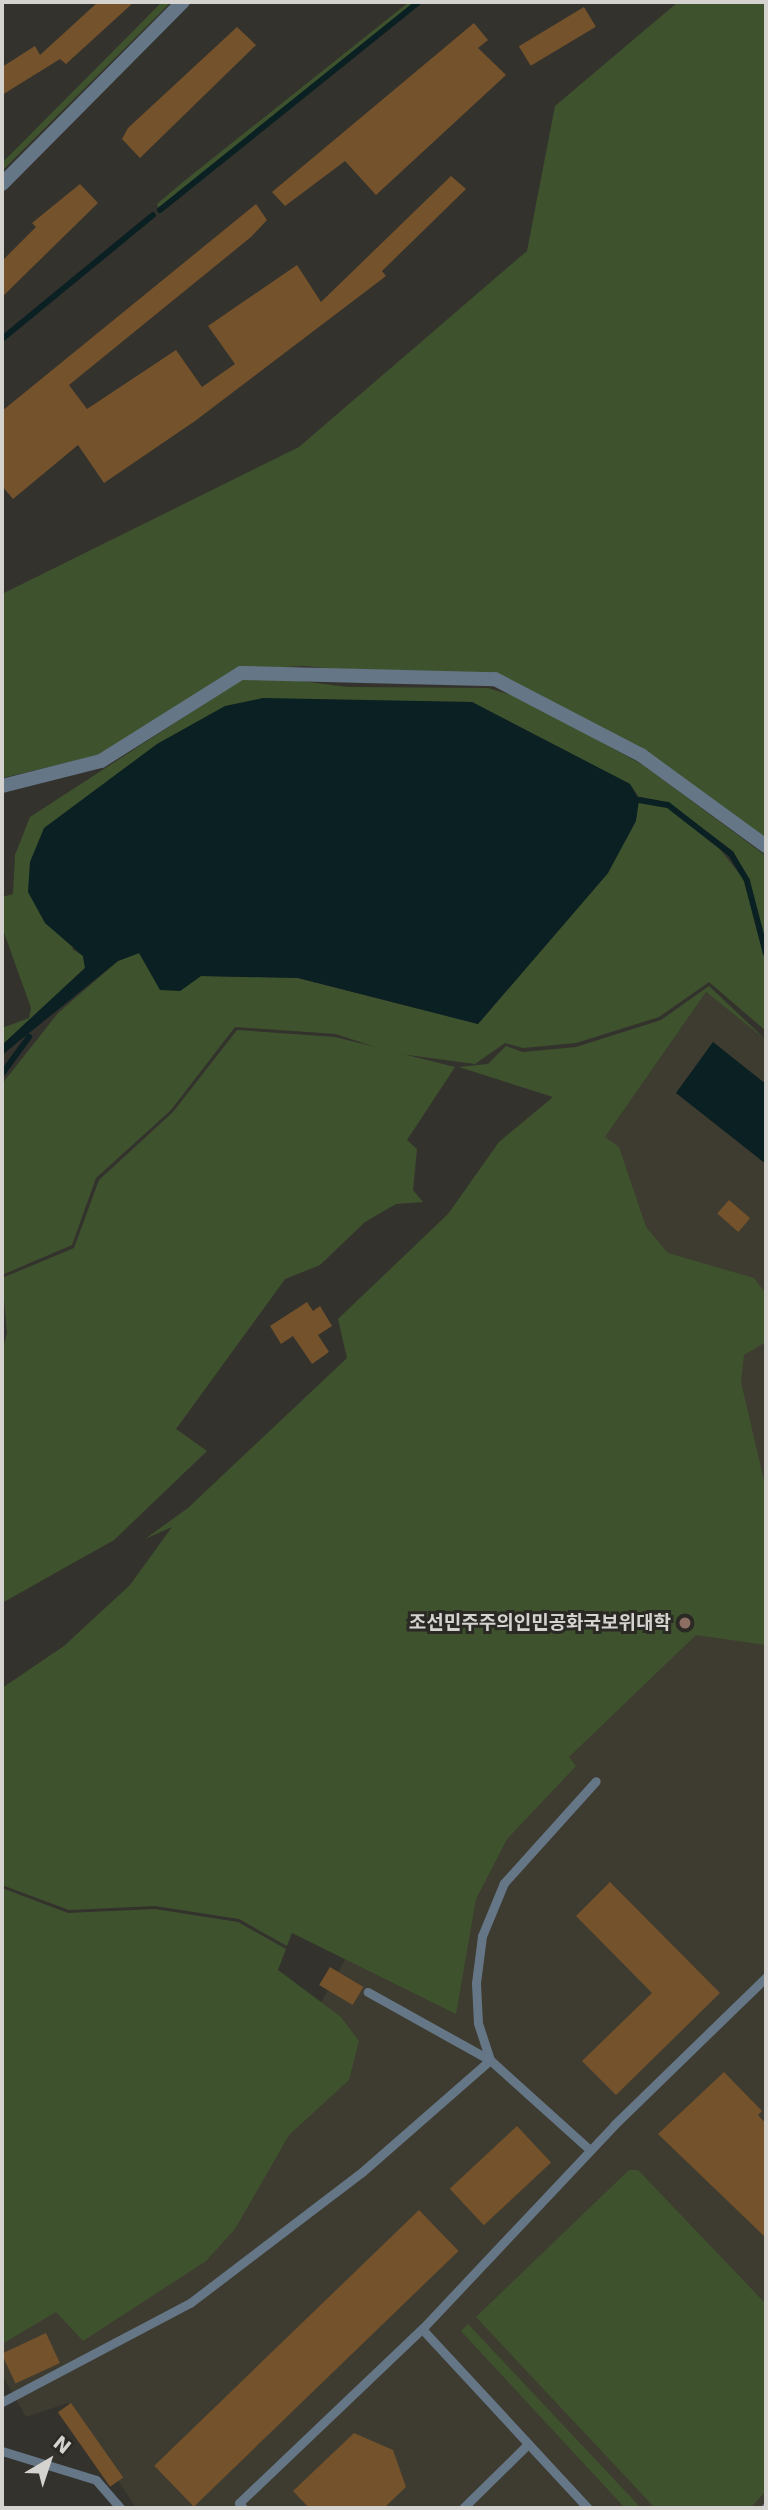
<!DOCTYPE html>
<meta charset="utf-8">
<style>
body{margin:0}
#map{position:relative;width:768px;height:2510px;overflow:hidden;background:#34322d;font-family:"DejaVu Sans","Noto Sans KR",sans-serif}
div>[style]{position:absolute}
.built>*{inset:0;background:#3e3b30}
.green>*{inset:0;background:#3e532d}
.water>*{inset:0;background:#0a2022}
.stream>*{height:6px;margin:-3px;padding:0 3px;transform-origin:3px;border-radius:3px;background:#0a2022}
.building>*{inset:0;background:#74522b;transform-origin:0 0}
.service>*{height:9px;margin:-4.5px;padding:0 4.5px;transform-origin:4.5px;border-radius:4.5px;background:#657686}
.minor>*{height:14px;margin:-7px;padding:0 7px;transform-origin:7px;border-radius:7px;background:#657686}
.dots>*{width:19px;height:19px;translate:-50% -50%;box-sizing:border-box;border:4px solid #2a2924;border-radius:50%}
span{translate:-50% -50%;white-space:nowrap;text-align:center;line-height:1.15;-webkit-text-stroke:6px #2a2924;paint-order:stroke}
.poi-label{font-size:19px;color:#d4d3d0;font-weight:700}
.right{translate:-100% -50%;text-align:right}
.frame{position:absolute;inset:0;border:4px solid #d4d3d0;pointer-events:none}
.north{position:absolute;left:14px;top:2426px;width:70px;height:70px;-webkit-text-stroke:5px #2a2924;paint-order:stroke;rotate:39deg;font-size:19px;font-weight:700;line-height:28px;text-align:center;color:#d4d3d0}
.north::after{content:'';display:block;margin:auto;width:24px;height:32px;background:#d4d3d0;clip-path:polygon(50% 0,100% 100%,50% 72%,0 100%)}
</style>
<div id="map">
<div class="built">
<i style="clip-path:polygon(706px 992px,766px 1040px,766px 2508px,136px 2508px,68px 2403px,26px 2417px,2px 2375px,2px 2286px,218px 2185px,449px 1775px,605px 1137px)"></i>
</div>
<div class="green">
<i style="clip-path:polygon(162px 2px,171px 2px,2px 171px,2px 163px)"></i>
<i style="clip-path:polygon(409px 2px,417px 2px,159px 209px,157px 204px,183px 182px)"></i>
<i style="clip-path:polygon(678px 2px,766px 2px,766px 839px,523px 686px,304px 666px,241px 669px,103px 754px,2px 778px,2px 594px,299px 447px,527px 251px,555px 106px)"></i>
<i style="clip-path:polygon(271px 677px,347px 687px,488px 688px,521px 698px,643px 765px,766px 856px,766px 947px,749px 880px,733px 851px,669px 803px,639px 797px,630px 784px,472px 702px,311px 701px,72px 949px,83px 956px,85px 968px,2px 1045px,2px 1028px,29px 1018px,31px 1008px,2px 927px,2px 897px,13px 894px,15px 855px,30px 817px,241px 680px)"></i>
<i style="clip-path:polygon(639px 801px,668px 807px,703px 828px,746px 882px,766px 959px,766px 1031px,709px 982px,659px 1017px,576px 1043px,523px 1048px,505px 1043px,475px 1064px,393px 1053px,336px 1034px,235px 1027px,171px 1110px,96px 1178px,72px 1245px,2px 1275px,2px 1084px,58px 1013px,118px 961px,139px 953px,154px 976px,180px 991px,201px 976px,298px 978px,478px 1024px,608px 873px)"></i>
<i style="clip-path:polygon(709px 986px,766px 1040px,706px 992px,605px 1137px,619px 1147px,646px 1227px,668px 1253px,754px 1278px,766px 1294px,764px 1343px,744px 1355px,741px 1382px,766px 1489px,766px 1645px,696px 1635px,569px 1757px,576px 1766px,507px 1839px,476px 1899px,456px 2014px,292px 1933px,287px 1946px,239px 1919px,155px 1906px,69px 1910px,2px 1885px,2px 1688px,64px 1646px,130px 1585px,172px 1527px,145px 1539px,188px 1508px,347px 1358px,338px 1319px,448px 1214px,499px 1142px,553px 1097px,459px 1067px,488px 1064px,506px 1046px,523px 1052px,576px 1047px,661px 1020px)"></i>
<i style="clip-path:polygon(237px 1030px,335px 1037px,455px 1067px,407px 1140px,417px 1149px,413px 1190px,423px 1202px,396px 1204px,365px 1222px,320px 1265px,285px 1279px,176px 1429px,207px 1451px,114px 1540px,2px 1603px,2px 1351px,7px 1333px,2px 1278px,74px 1248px,99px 1180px,173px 1112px)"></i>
<i style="clip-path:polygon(2px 1888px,68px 1913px,155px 1909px,238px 1922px,286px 1949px,278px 1970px,341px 2017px,359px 2041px,349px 2080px,289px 2135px,235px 2229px,206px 2261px,83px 2341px,56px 2312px,2px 2344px)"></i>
<i style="clip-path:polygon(629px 2170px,638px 2170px,766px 2304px,766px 2491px,750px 2508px,655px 2508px,476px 2317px)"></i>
<i style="clip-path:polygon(468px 2324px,641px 2508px,625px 2508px,461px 2331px)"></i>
</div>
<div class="water">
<i style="clip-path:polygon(263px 698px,472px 702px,630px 784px,639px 800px,636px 821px,608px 873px,478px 1024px,298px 978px,201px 976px,180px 991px,160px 990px,139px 953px,118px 961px,2px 1055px,2px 1045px,85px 968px,83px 956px,45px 923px,28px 892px,30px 862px,44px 828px,157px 744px,225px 706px)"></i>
<i style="clip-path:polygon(713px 1042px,766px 1084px,766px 1164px,676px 1093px)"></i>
</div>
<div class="stream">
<i style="left:160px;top:210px;width:332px;rotate:-38.8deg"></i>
<i style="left:2px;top:339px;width:195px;rotate:-39.4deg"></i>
<i style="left:639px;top:800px;width:29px;rotate:10deg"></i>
<i style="left:668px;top:805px;width:80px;rotate:37.9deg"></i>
<i style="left:731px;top:854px;width:31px;rotate:59deg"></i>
<i style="left:747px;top:881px;width:75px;rotate:75.4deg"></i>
<i style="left:2px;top:1074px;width:46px;rotate:-53.9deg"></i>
</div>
<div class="building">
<i style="clip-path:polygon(98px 2px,134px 2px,66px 64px,60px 59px,2px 95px,2px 67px,35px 46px,40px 55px)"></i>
<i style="left:584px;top:7px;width:23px;height:76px;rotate:59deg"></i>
<i style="clip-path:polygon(474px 23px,488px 40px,478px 48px,506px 75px,376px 195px,345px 161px,285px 206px,272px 192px)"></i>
<i style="clip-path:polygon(237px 27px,256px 45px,140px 158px,122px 139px,128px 128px)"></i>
<i style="clip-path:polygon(451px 176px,466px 189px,382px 271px,386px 276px,195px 421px,104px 483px,78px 445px,13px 499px,2px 486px,2px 411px,256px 204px,267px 220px,251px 237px,69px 385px,87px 409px,176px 350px,202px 387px,235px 364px,208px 326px,297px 265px,321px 302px)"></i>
<i style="clip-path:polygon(80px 184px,98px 203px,2px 297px,2px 261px,36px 227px,32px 223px)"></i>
<i style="left:729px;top:1200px;width:28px;height:18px;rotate:41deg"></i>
<i style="clip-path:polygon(307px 1302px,313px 1311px,320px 1306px,332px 1326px,318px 1335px,329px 1352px,312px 1364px,293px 1336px,281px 1344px,270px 1326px)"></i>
<i style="clip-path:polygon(610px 1882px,720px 1993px,616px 2095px,582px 2061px,652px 1993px,576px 1916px)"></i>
<i style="left:330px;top:1967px;width:39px;height:21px;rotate:31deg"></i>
<i style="clip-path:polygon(724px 2072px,762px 2111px,758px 2115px,766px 2124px,766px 2238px,658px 2134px)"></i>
<i style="left:517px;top:2126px;width:50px;height:92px;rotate:47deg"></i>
<i style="left:419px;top:2210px;width:57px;height:368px;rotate:46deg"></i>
<i style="left:46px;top:2333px;width:33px;height:49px;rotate:65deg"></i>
<i style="left:71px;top:2403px;width:91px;height:16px;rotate:55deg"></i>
<i style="clip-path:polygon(354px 2433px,393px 2450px,406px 2487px,384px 2508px,309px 2508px,293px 2491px)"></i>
</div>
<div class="service">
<i style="left:590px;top:2150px;width:135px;rotate:-138deg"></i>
<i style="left:490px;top:2060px;width:39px;rotate:-108deg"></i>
<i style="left:478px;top:2023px;width:40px;rotate:-92.9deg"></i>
<i style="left:476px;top:1983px;width:47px;rotate:-82.7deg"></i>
<i style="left:482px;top:1936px;width:57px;rotate:-67.5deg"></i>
<i style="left:504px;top:1883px;width:137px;rotate:-48deg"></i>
<i style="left:422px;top:2329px;width:244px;rotate:47.2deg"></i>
<i style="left:2px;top:2402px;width:212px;rotate:-27.8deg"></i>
<i style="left:190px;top:2303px;width:216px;rotate:-37.3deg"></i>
<i style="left:362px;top:2172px;width:170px;rotate:-41.2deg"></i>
<i style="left:490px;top:2060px;width:140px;rotate:-150.9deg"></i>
<i style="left:2px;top:2451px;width:98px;rotate:17.1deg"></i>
<i style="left:96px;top:2480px;width:37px;rotate:49deg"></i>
<i style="left:243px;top:2508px;width:6px;rotate:-129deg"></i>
<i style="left:239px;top:2503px;width:253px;rotate:-43.6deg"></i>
<i style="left:422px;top:2329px;width:280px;rotate:-46.7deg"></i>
<i style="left:614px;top:2125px;width:212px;rotate:-44.2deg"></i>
<i style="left:463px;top:2508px;width:88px;rotate:-44.5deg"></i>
<i style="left:765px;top:2508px;width:1px;rotate:-45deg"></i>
</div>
<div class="minor">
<i style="left:2px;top:184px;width:257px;rotate:-45.2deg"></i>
<i style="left:2px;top:786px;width:102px;rotate:-14.2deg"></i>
<i style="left:101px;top:761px;width:165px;rotate:-32.2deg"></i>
<i style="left:241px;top:673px;width:254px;rotate:1.4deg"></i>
<i style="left:495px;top:679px;width:165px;rotate:27.5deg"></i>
<i style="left:641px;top:755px;width:155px;rotate:36.1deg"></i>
</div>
<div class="dots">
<i style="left:685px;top:1623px;background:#8d6e63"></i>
</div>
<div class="poi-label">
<span class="right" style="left:671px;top:1623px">조선민주주의인민공화국보위대학</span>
</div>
<div class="frame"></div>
<div class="north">N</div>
</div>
